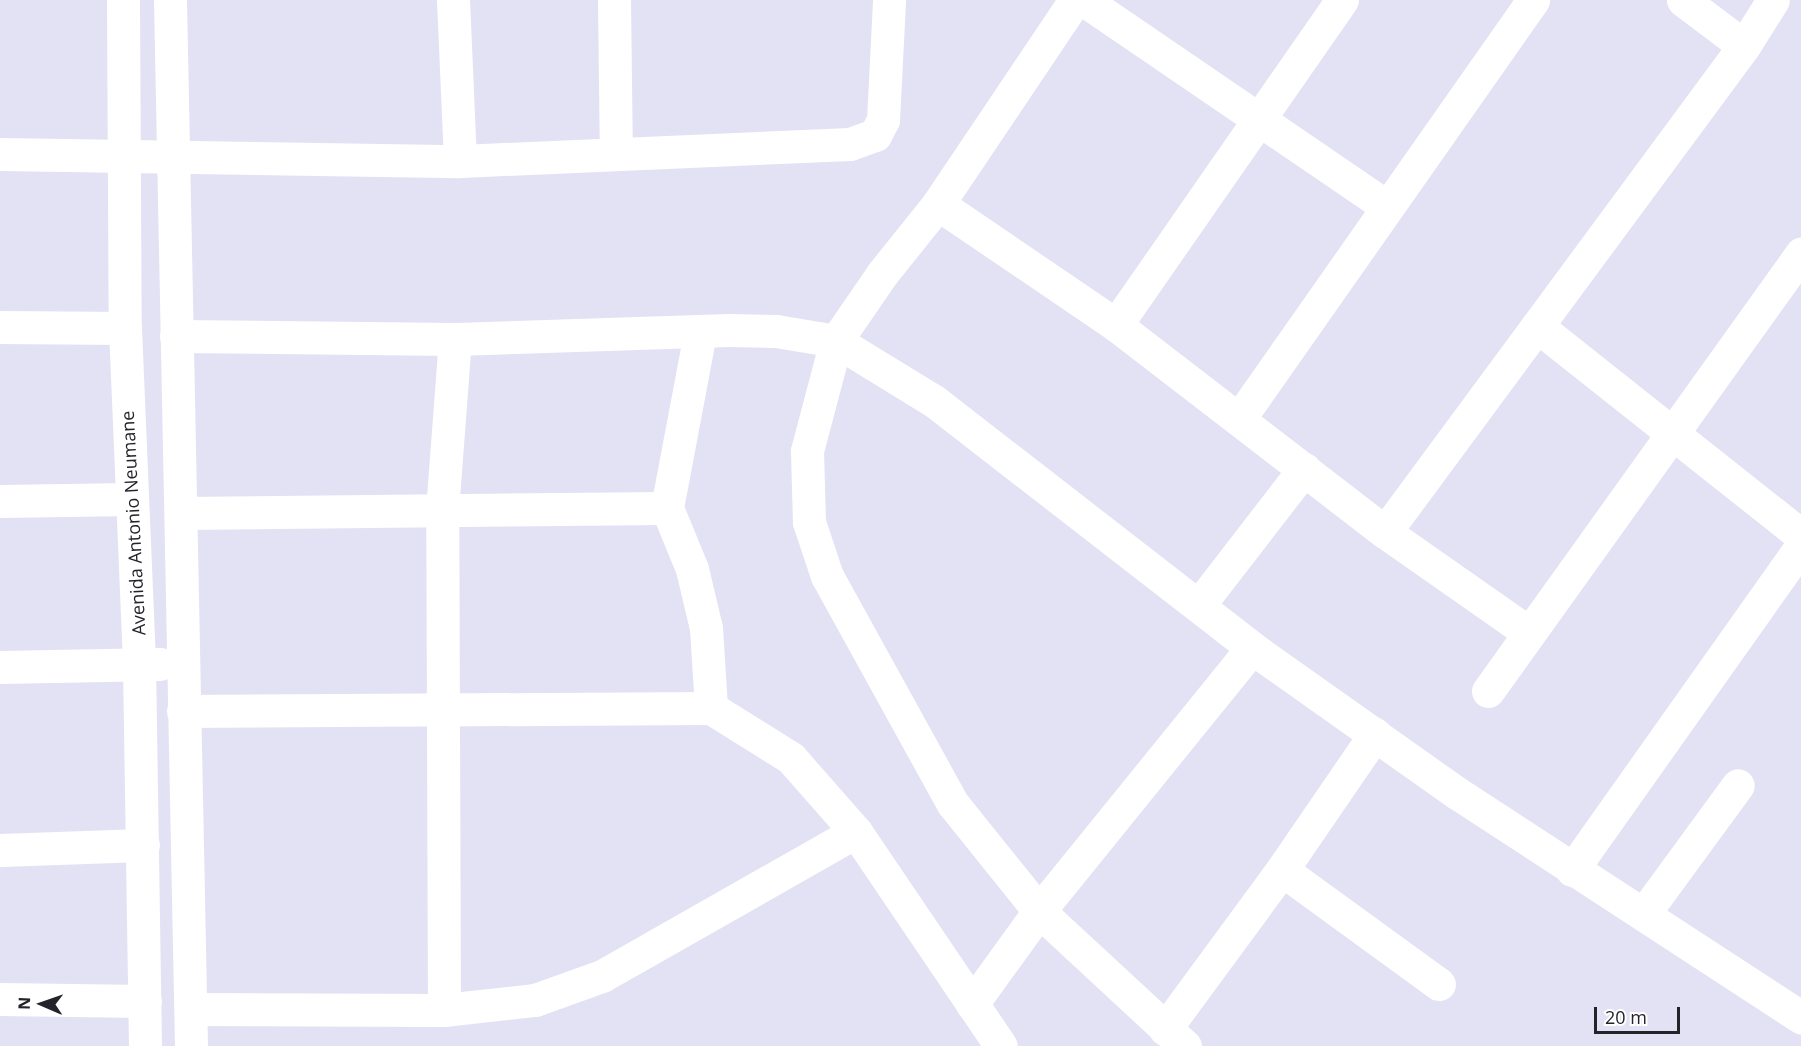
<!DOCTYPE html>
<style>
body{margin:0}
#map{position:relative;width:1801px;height:1046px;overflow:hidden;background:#e3e2f4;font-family:"Open Sans",sans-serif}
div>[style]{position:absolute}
.minor>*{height:33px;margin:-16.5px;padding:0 16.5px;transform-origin:16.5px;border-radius:16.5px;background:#fff}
span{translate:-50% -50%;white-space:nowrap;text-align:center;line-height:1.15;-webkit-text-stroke:5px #fff;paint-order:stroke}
.street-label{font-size:18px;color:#24232a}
.north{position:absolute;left:12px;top:974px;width:60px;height:60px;-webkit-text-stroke:4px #fff;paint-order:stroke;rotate:272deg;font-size:16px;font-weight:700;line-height:24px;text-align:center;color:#24232a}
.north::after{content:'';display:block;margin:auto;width:21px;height:27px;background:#24232a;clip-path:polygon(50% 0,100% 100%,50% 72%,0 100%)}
.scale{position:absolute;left:1594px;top:1007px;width:86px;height:27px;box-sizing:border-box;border:3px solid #24232a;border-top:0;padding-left:8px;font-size:18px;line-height:21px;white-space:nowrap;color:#24232a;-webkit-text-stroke:4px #fff;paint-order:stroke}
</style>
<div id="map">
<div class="minor">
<i style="left:123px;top:0;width:328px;rotate:89.7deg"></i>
<i style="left:125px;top:328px;width:336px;rotate:87.6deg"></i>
<i style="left:139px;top:664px;width:382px;rotate:89.1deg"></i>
<i style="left:170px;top:0;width:1046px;rotate:88.85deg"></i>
<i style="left:453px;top:0;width:161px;rotate:87.5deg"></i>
<i style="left:614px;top:0;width:154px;rotate:89.3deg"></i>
<i style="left:1075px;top:0;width:246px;rotate:123.9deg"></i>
<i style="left:938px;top:204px;width:90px;rotate:128.7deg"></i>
<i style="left:882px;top:274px;width:81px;rotate:124.5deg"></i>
<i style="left:836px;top:341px;width:114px;rotate:104.8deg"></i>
<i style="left:807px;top:451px;width:71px;rotate:88.4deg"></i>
<i style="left:809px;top:522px;width:57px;rotate:71.6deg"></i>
<i style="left:827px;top:576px;width:260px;rotate:61.1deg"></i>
<i style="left:953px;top:804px;width:137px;rotate:51.2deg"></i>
<i style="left:1039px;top:911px;width:199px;rotate:42.8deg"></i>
<i style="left:1084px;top:0;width:367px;rotate:34.3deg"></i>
<i style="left:1683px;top:0;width:76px;rotate:37deg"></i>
<i style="left:0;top:154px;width:460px;rotate:0.9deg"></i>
<i style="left:460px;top:161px;width:390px;rotate:-2.5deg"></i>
<i style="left:850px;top:144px;width:27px;rotate:-20deg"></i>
<i style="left:875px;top:135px;width:17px;rotate:-62deg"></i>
<i style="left:883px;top:120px;width:120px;rotate:-87.1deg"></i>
<i style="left:938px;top:204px;width:215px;rotate:34.2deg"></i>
<i style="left:1116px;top:325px;width:339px;rotate:37.6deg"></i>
<i style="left:1385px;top:532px;width:176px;rotate:35deg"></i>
<i style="left:1116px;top:325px;width:396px;rotate:-55.2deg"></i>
<i style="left:1537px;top:326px;width:337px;rotate:38.4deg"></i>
<i style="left:0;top:327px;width:125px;rotate:0.5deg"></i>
<i style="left:700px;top:333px;width:178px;rotate:100.7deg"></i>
<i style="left:667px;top:508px;width:66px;rotate:67.7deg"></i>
<i style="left:692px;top:569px;width:61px;rotate:76.7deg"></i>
<i style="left:706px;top:628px;width:80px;rotate:86.4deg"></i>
<i style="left:176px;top:336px;width:279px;rotate:0.6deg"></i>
<i style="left:455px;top:339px;width:274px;rotate:-1.9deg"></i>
<i style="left:729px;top:330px;width:47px;rotate:1.2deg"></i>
<i style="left:776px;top:331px;width:61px;rotate:9.5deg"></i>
<i style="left:836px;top:341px;width:115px;rotate:31.5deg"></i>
<i style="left:934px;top:401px;width:403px;rotate:37.8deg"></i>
<i style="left:1252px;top:648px;width:251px;rotate:35.3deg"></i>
<i style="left:1457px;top:793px;width:411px;rotate:33.1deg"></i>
<i style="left:1239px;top:419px;width:512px;rotate:-54.94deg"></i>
<i style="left:0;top:501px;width:131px;rotate:-0.9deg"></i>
<i style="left:184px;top:513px;width:483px;rotate:-0.6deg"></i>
<i style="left:1385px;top:532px;width:604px;rotate:-53.55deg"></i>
<i style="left:1744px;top:46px;width:54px;rotate:-57.8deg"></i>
<i style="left:1199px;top:605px;width:172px;rotate:-52.3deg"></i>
<i style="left:0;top:667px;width:160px;rotate:-1.1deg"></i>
<i style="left:1488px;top:691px;width:538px;rotate:-54.39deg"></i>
<i style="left:183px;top:711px;width:528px;rotate:-0.33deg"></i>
<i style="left:711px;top:708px;width:94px;rotate:32deg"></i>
<i style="left:791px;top:758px;width:98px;rotate:48.7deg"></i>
<i style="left:1375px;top:734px;width:165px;rotate:124.4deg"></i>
<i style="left:1282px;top:870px;width:194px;rotate:36deg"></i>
<i style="left:0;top:850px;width:143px;rotate:-2deg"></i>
<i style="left:1572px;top:870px;width:396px;rotate:-54.7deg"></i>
<i style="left:1645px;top:912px;width:157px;rotate:-53.8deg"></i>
<i style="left:0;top:999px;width:145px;rotate:0.8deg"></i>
<i style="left:972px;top:1004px;width:115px;rotate:-54.2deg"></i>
<i style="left:1039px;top:911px;width:338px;rotate:-51deg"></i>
<i style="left:191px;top:1009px;width:253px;rotate:0.2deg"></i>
<i style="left:444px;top:1010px;width:92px;rotate:-6.3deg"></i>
<i style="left:535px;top:1000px;width:71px;rotate:-19.7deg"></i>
<i style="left:602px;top:976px;width:292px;rotate:-29.6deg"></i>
<i style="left:856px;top:832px;width:258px;rotate:55.9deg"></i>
<i style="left:444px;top:1010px;width:499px;rotate:-90.2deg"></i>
<i style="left:442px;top:511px;width:172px;rotate:-85.7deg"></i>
<i style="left:1165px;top:1029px;width:197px;rotate:-53.7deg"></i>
</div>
<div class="street-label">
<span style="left:133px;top:523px;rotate:-93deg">Avenida Antonio Neumane</span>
</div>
<div class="north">N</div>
<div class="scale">20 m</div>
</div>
